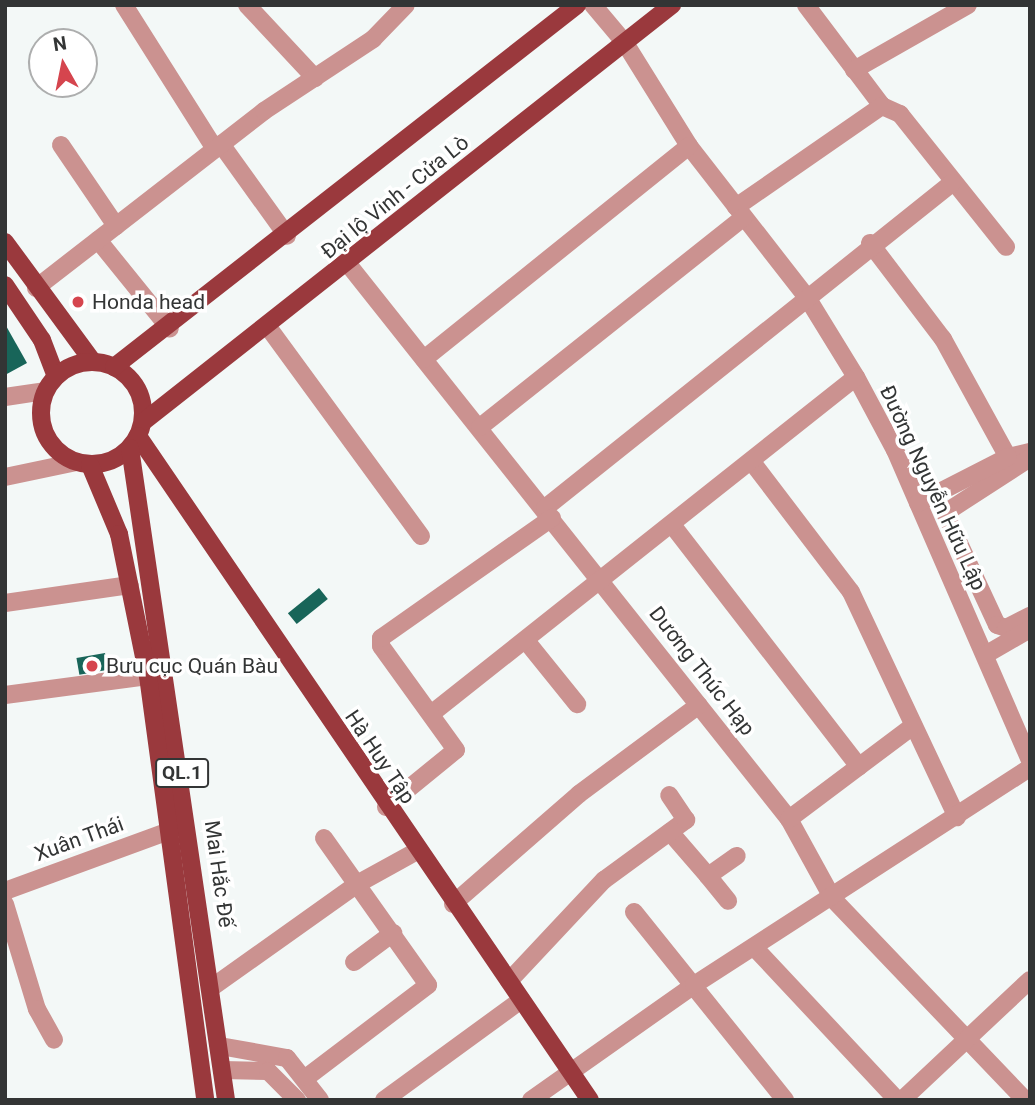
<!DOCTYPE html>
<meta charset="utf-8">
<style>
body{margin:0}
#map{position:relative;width:1035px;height:1105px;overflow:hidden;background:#f3f8f7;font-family:Roboto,sans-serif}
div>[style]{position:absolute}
.building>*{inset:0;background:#186559;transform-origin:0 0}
.minor>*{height:18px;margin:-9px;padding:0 9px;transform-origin:9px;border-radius:9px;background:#cb9290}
.major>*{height:18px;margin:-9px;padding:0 9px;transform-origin:9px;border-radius:9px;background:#9a393d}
.major>.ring{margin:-9px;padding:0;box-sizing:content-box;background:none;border:18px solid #9a393d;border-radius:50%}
.dots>*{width:19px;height:19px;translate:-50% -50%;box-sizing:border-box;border:4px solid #fff;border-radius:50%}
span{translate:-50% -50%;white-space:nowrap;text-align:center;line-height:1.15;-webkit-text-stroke:7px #fff;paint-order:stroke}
.shield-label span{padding:2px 5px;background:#fff;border:2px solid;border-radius:5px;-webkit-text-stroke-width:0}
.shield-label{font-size:19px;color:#333535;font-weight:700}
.street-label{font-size:21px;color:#333535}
.poi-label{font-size:21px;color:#333535}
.left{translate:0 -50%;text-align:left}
.frame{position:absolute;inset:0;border:7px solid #333535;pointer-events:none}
.north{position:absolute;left:28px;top:28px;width:70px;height:70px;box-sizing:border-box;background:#fff;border:2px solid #adaeae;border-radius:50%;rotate:351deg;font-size:19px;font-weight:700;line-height:28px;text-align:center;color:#333535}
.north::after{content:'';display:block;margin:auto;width:24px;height:32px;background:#d5454e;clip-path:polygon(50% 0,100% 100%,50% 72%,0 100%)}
</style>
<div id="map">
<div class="building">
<i style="clip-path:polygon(5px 324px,27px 363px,5px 375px)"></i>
<i style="left:319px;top:588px;width:14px;height:40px;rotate:51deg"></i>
<i style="left:105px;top:653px;width:17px;height:29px;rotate:80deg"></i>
</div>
<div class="minor">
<i style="left:124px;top:5px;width:170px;rotate:57.7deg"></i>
<i style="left:247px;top:5px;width:100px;rotate:47deg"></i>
<i style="left:593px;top:5px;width:50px;rotate:49.9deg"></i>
<i style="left:625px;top:43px;width:121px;rotate:58.1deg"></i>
<i style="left:689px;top:146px;width:194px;rotate:52.1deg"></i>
<i style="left:808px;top:299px;width:92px;rotate:58.4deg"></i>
<i style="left:856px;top:377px;width:83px;rotate:61.9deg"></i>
<i style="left:895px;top:450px;width:338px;rotate:66.5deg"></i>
<i style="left:806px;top:5px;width:126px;rotate:53deg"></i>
<i style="left:882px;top:106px;width:20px;rotate:24deg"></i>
<i style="left:900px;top:114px;width:170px;rotate:51.4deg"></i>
<i style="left:854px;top:70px;width:131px;rotate:-29.7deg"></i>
<i style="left:221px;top:144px;width:113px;rotate:54.3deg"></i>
<i style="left:61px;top:145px;width:98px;rotate:55.8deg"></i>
<i style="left:736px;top:207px;width:178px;rotate:-34.7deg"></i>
<i style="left:98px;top:240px;width:114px;rotate:51deg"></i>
<i style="left:870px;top:243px;width:121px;rotate:52.8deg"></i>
<i style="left:943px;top:339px;width:135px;rotate:61.2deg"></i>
<i style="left:1008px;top:457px;width:23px;rotate:-13deg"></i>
<i style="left:348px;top:264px;width:709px;rotate:51.53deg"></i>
<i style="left:789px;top:819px;width:91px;rotate:61.2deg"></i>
<i style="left:833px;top:899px;width:278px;rotate:46.3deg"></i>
<i style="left:36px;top:288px;width:289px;rotate:-37.8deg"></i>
<i style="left:264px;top:111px;width:131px;rotate:-33.4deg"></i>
<i style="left:373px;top:39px;width:47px;rotate:-45.9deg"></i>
<i style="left:268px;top:327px;width:259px;rotate:53.8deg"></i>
<i style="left:424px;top:359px;width:340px;rotate:-38.8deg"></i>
<i style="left:5px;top:397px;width:40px;rotate:-8.5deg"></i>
<i style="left:480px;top:427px;width:337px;rotate:-38.5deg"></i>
<i style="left:1030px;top:458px;width:101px;rotate:147.1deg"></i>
<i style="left:945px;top:513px;width:123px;rotate:65.1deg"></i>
<i style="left:997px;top:625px;width:9px;rotate:18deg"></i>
<i style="left:1006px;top:628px;width:27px;rotate:-27deg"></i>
<i style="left:752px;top:462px;width:163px;rotate:52.7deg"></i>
<i style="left:851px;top:592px;width:249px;rotate:64.8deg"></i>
<i style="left:5px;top:477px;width:73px;rotate:-11.9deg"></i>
<i style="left:918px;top:503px;width:101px;rotate:-27.1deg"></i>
<i style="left:545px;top:508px;width:521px;rotate:-38.61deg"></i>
<i style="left:673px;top:526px;width:304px;rotate:52.3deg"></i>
<i style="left:5px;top:603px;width:126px;rotate:-8.2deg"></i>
<i style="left:527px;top:642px;width:80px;rotate:51.1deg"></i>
<i style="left:985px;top:655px;width:52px;rotate:-30deg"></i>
<i style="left:5px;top:695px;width:144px;rotate:-7.6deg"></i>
<i style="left:431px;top:714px;width:542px;rotate:-38.41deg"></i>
<i style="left:386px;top:807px;width:90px;rotate:-39.2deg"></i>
<i style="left:456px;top:750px;width:128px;rotate:-125.8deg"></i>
<i style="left:381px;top:646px;width:8px;rotate:-90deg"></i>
<i style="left:381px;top:638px;width:209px;rotate:-35.1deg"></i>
<i style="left:789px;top:819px;width:155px;rotate:-36.9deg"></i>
<i style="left:670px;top:832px;width:58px;rotate:49.2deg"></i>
<i style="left:708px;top:876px;width:35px;rotate:-35deg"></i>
<i style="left:708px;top:876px;width:32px;rotate:51deg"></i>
<i style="left:5px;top:891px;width:175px;rotate:-20.1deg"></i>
<i style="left:5px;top:904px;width:110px;rotate:73.1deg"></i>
<i style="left:37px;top:1009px;width:35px;rotate:61deg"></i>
<i style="left:453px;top:904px;width:167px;rotate:-41.1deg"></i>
<i style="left:579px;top:794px;width:149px;rotate:-36.6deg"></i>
<i style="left:634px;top:912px;width:241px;rotate:51.2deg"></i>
<i style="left:754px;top:947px;width:209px;rotate:46.9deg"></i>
<i style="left:354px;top:962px;width:49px;rotate:-36.6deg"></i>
<i style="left:509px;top:981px;width:139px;rotate:-46.8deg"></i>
<i style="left:604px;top:880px;width:102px;rotate:-36.2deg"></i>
<i style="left:686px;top:820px;width:30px;rotate:-124deg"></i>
<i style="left:211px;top:988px;width:181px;rotate:-35.4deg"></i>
<i style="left:359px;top:883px;width:66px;rotate:-28.9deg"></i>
<i style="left:220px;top:1046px;width:68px;rotate:10.2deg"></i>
<i style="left:287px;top:1058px;width:53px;rotate:51.8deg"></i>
<i style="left:223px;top:1070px;width:45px;rotate:1.3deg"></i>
<i style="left:268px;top:1071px;width:41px;rotate:45deg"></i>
<i style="left:307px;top:1077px;width:152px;rotate:-37.2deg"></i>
<i style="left:428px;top:985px;width:180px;rotate:-125.3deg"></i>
<i style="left:384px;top:1100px;width:170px;rotate:-36.1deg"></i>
<i style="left:531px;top:1100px;width:199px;rotate:-35.2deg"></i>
<i style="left:694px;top:985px;width:400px;rotate:-32.9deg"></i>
<i style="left:902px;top:1100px;width:175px;rotate:-43.2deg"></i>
</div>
<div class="major">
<i style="left:5px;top:242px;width:149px;rotate:53.7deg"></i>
<i style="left:5px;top:285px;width:66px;rotate:56.1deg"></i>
<i style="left:42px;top:340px;width:39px;rotate:69deg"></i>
<i class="ring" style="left:41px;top:362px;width:84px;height:84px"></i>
<i style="left:114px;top:367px;width:588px;rotate:-38.02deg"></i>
<i style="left:143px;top:422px;width:674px;rotate:-38.25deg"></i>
<i style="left:138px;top:436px;width:803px;rotate:55.76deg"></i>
<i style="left:130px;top:448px;width:659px;rotate:81.62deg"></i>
<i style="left:90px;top:465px;width:75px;rotate:67.2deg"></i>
<i style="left:119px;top:534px;width:145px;rotate:78.5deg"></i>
<i style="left:148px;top:676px;width:428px;rotate:82.3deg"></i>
</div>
<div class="dots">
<i style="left:78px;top:302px;background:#d5454e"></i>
<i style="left:92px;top:666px;background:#d5454e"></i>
</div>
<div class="shield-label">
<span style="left:182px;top:773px">QL.1</span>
</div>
<div class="street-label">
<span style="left:395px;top:197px;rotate:-39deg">Đại lộ Vinh - Cửa Lò</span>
<span style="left:933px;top:488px;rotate:65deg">Đường Nguyễn Hữu Lập</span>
<span style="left:702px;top:671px;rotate:52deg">Dương Thúc Hạp</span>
<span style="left:380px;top:757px;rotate:56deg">Hà Huy Tập</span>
<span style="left:79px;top:839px;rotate:-20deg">Xuân Thái</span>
<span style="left:219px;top:874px;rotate:82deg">Mai Hắc Đế</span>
</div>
<div class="poi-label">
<span class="left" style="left:92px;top:302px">Honda head</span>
<span class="left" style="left:106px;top:666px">Bưu cục Quán Bàu</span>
</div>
<div class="frame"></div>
<div class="north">N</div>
</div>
